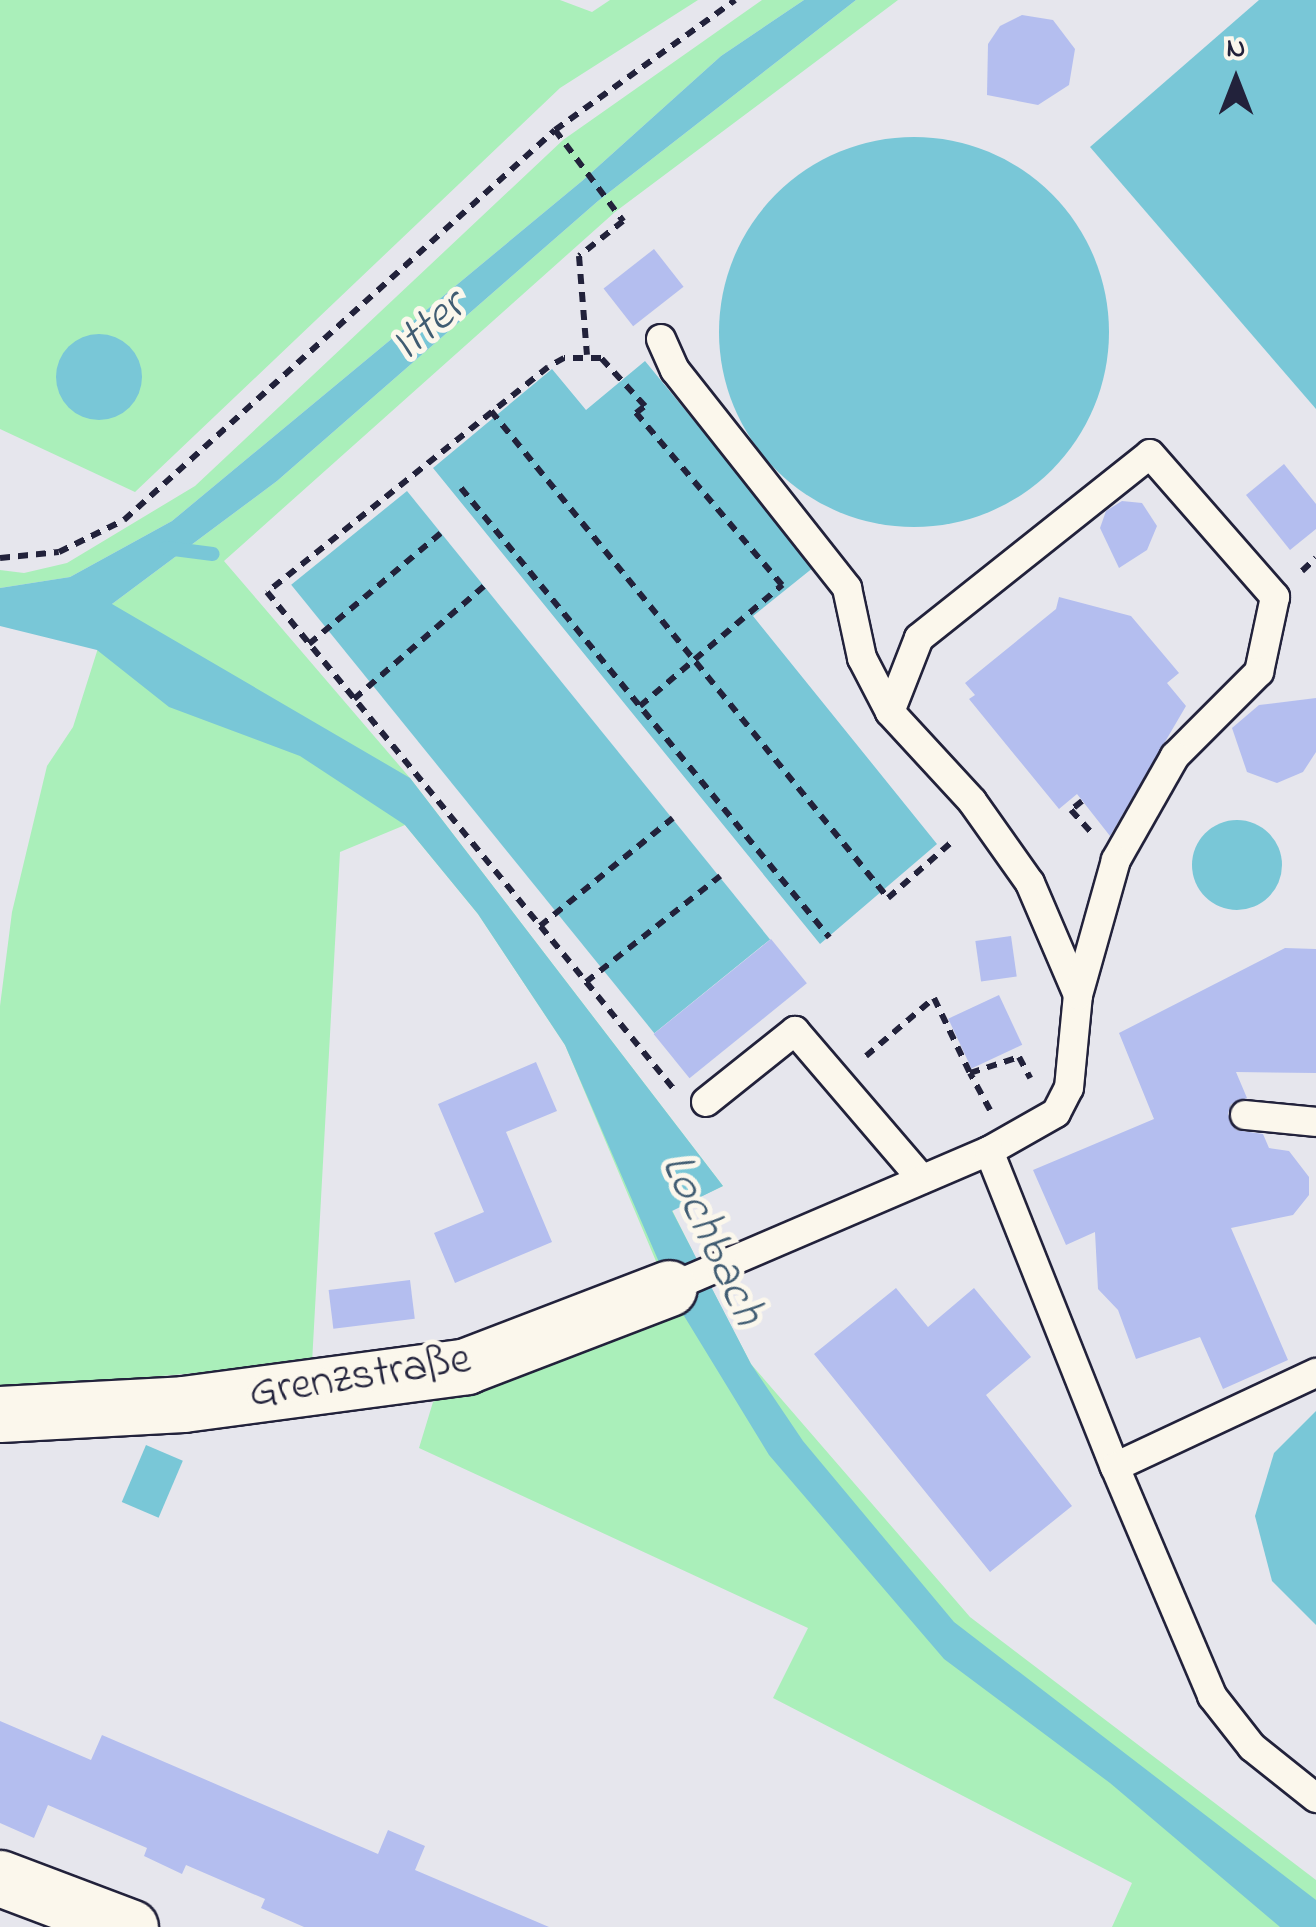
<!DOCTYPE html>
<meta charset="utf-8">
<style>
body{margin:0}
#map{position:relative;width:1316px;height:1927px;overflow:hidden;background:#e6e6ed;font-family:"Indie Flower",sans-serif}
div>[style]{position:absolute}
.green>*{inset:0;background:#aaefba}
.water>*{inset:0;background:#79c7d7;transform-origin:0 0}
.round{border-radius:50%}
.stream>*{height:14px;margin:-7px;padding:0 7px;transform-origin:7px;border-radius:7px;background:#79c7d7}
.building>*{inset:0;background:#b4beef;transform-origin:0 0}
.path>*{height:6px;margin-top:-3px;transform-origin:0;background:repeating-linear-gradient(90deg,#22223b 0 10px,transparent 0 18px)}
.roads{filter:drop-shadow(2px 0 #22223b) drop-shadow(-2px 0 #22223b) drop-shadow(0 2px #22223b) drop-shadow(0 -2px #22223b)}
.lane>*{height:28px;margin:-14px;padding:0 14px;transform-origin:14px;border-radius:14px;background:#fbf7ec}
.street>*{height:55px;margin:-27.5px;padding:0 27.5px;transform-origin:27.5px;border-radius:27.5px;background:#fbf7ec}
span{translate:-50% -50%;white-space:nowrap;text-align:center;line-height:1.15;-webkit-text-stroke:10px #fbf7ec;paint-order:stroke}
.street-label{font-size:45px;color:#22223b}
.water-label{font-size:48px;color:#405c72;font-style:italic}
.north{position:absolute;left:1186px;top:30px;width:100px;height:100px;-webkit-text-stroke:8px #fbf7ec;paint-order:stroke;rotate:0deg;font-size:28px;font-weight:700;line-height:40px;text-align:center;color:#22223b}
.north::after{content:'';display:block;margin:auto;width:35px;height:45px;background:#22223b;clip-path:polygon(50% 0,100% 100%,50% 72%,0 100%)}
</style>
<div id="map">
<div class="green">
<i style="clip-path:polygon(0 0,560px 0,592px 12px,610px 0,698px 0,560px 88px,135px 492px,0 429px)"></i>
<i style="clip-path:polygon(762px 0,804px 0,721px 56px,582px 181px,172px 521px,70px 577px,0 588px,0 570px,24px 573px,67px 563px,195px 486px,563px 140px)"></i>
<i style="clip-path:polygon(856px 0,898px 0,615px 212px,224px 561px,410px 778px,723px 1186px,672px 1210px,693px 1252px,658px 1266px,565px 1045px,478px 914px,405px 825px,340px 852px,312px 1363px,0 1390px,0 1006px,12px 912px,47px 766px,73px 727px,112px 604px,277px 481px,598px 201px)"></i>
<i style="clip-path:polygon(713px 1291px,751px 1364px,970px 1617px,1316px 1880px,1316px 1927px,1112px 1927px,1132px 1883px,773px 1698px,808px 1628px,419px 1448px,433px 1402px)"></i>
</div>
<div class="water">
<i style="clip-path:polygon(804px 0,856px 0,598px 201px,277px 481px,112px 604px,410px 778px,723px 1186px,672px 1211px,751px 1364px,803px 1441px,954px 1622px,1316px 1900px,1316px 1927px,1280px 1927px,1110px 1783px,944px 1659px,769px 1455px,678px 1306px,565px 1045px,478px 914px,405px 825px,300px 756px,169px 707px,97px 650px,0 626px,0 588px,70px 577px,172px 521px,582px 181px,721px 56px)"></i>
<i style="clip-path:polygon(1259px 0,1316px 0,1316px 409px,1090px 147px)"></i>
<i class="round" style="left:719px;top:137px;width:390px;height:390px"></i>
<i class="round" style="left:56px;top:334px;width:86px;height:86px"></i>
<i style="clip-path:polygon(645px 361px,814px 567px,753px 616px,937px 844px,820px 944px,433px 468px,552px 369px,586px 410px)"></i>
<i style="left:407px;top:491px;width:577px;height:149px;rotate:51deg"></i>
<i class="round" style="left:1192px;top:820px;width:90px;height:90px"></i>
<i style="clip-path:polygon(1316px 1411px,1316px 1625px,1272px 1581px,1255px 1516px,1274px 1453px)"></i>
<i style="left:146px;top:1445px;width:40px;height:62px;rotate:23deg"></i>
</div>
<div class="stream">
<i style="left:166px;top:548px;width:47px;rotate:7.3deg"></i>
</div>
<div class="building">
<i style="clip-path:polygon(1022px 15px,1053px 20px,1075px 49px,1069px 85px,1038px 105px,987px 95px,988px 44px,1000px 26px)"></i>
<i style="left:654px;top:249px;width:48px;height:64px;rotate:52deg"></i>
<i style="clip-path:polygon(1284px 464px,1316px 504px,1316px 529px,1290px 550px,1246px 495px)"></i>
<i style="clip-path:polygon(1122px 501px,1142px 503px,1157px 526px,1147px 550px,1119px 568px,1100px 528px,1106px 511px)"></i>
<i style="clip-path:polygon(1059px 597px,1131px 616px,1179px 673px,1167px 683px,1186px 706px,1110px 836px,1077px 794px,1059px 809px,969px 699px,975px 695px,965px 683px,1056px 609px)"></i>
<i style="clip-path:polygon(1316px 698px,1316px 752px,1303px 772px,1277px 783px,1247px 772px,1232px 728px,1259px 705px)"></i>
<i style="left:1011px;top:936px;width:41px;height:36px;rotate:82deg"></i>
<i style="left:771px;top:939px;width:57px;height:151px;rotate:51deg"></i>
<i style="clip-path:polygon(1285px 948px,1316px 949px,1316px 1073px,1236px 1072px,1247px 1098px,1231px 1104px,1228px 1114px,1236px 1130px,1263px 1134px,1269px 1148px,1289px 1151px,1309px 1177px,1309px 1195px,1293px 1215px,1231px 1228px,1288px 1360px,1223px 1389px,1200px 1337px,1136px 1359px,1118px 1310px,1098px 1289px,1095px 1232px,1066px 1245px,1033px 1170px,1154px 1119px,1119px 1033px)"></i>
<i style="left:999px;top:995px;width:55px;height:56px;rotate:65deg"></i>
<i style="clip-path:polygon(536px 1062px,557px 1111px,506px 1132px,552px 1242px,455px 1283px,434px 1233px,484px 1212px,438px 1104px)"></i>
<i style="left:410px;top:1280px;width:39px;height:82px;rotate:83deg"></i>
<i style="clip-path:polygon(896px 1288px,928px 1327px,974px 1288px,1031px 1357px,986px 1395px,1072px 1506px,990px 1572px,814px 1354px)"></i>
<i style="clip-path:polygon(0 1721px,91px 1760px,102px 1735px,378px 1854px,388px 1830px,425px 1846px,415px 1870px,549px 1927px,304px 1927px,261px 1908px,265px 1899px,186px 1865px,182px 1874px,144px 1856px,147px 1848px,48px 1805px,34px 1838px,0 1823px)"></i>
</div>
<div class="path">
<i style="left:555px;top:130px;width:114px;rotate:53.2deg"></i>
<i style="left:623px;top:221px;width:56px;rotate:141.5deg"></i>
<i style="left:579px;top:256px;width:99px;rotate:85.4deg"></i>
<i style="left:491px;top:411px;width:628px;rotate:50.81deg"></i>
<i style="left:888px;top:898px;width:89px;rotate:-41.4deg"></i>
<i style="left:461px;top:488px;width:581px;rotate:50.66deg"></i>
<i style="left:0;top:558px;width:59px;rotate:-5.8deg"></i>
<i style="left:59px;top:552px;width:72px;rotate:-26.2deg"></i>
<i style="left:124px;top:520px;width:581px;rotate:-42.14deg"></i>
<i style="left:555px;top:130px;width:222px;rotate:-35.8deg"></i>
<i style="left:1302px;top:571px;width:19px;rotate:-43deg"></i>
<i style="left:309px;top:644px;width:172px;rotate:-40.1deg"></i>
<i style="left:354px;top:699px;width:172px;rotate:-41deg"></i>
<i style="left:640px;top:706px;width:187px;rotate:-40.4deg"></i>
<i style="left:782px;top:585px;width:226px;rotate:-130.3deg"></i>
<i style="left:636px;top:413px;width:11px;rotate:-38deg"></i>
<i style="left:645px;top:406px;width:65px;rotate:-132.5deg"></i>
<i style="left:601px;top:358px;width:37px;rotate:180deg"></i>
<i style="left:564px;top:358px;width:18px;rotate:151deg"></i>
<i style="left:548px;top:367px;width:360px;rotate:141.3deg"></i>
<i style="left:267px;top:592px;width:641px;rotate:50.7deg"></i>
<i style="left:1082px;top:801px;width:14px;rotate:141deg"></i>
<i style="left:1071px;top:810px;width:30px;rotate:48deg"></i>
<i style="left:540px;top:926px;width:171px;rotate:-39.1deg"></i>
<i style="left:586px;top:982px;width:171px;rotate:-38.3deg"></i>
<i style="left:866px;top:1056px;width:89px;rotate:-40.5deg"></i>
<i style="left:934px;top:998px;width:83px;rotate:64.4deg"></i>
<i style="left:990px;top:1110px;width:42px;rotate:-118.4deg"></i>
<i style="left:970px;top:1073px;width:52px;rotate:-18.1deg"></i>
<i style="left:1019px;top:1057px;width:24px;rotate:62deg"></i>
</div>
<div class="roads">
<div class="lane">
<i style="left:661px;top:339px;width:34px;rotate:66deg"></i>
<i style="left:675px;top:370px;width:278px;rotate:51.7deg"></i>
<i style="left:847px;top:588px;width:72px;rotate:77.9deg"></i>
<i style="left:862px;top:658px;width:61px;rotate:62.6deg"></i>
<i style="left:706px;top:1102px;width:114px;rotate:-38.6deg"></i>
<i style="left:795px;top:1031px;width:195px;rotate:49.4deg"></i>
<i style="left:1245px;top:1115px;width:71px;rotate:5.6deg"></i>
<i style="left:989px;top:1151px;width:77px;rotate:-29.6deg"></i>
<i style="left:1056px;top:1113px;width:28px;rotate:-63deg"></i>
<i style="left:1069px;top:1088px;width:93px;rotate:-84.5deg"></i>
<i style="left:1078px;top:995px;width:122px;rotate:-113.2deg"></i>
<i style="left:1030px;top:883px;width:100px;rotate:-125.3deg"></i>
<i style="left:972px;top:801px;width:121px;rotate:-132.7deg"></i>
<i style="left:890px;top:712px;width:79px;rotate:-68.6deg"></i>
<i style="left:919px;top:638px;width:295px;rotate:-38.5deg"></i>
<i style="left:1150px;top:454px;width:190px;rotate:48.8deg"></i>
<i style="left:1275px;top:597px;width:77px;rotate:102deg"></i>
<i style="left:1259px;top:672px;width:119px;rotate:135deg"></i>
<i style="left:1175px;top:756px;width:120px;rotate:119.6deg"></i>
<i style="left:1116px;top:860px;width:140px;rotate:105.7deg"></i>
<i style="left:669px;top:1288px;width:348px;rotate:-23.2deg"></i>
<i style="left:989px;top:1151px;width:340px;rotate:68.3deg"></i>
<i style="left:1115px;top:1467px;width:222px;rotate:-25.1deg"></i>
<i style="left:1115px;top:1467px;width:249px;rotate:67deg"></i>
<i style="left:1212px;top:1696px;width:65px;rotate:51.9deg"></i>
<i style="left:1252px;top:1747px;width:82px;rotate:38.6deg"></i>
</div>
<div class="street">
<i style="left:0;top:1414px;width:183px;rotate:-3.1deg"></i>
<i style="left:183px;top:1404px;width:286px;rotate:-7.6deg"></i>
<i style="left:466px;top:1366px;width:217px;rotate:-21deg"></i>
<i style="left:0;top:1878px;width:139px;rotate:20.7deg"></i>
</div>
</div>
<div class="street-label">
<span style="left:360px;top:1378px;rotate:-9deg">Grenzstraße</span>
</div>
<div class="water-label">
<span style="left:429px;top:327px;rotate:-40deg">Itter</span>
<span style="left:711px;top:1240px;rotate:65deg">Lochbach</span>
</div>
<div class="north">N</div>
</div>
